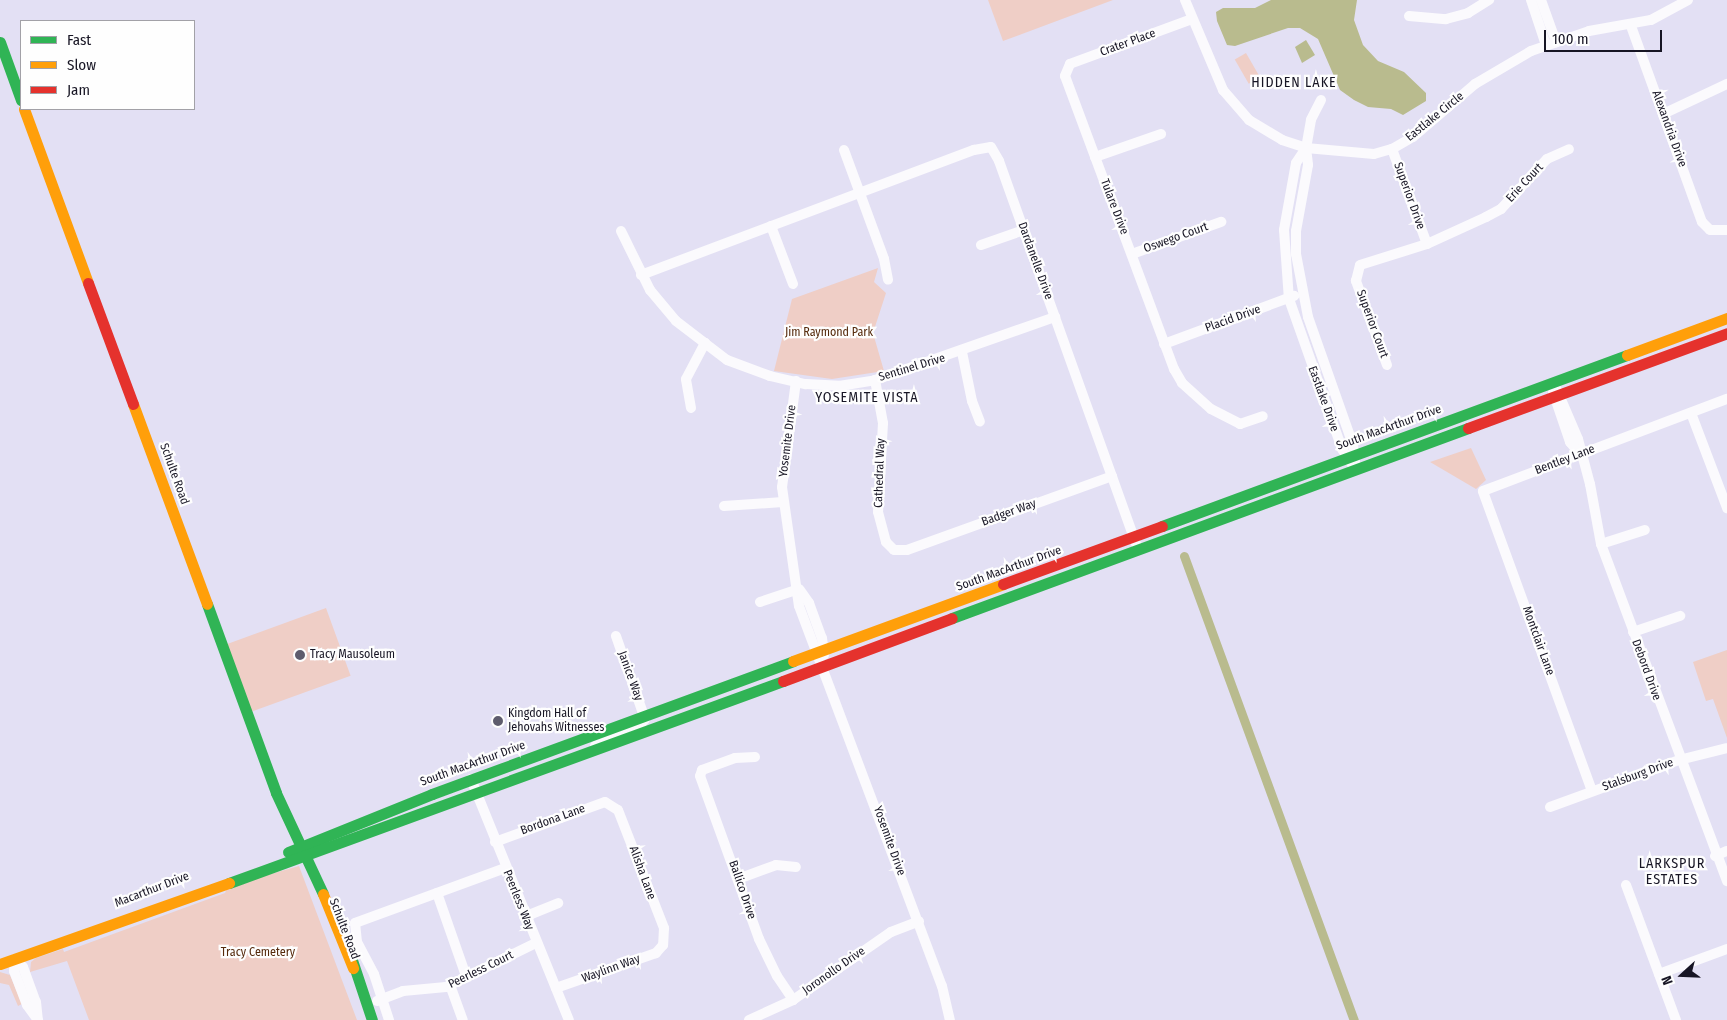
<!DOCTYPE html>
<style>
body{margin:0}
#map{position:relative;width:1727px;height:1020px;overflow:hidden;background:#e3e0f4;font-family:"Fira Sans Condensed",sans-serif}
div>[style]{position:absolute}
.green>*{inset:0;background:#efcec6;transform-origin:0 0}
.water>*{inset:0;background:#b9bb8e}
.canal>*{height:9px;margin:-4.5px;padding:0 4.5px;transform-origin:4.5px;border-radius:4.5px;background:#b9bb8e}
.street>*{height:10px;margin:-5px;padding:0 5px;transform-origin:5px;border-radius:5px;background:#fbfafd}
.fast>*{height:11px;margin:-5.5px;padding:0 5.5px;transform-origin:5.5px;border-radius:5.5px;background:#30b455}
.slow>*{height:11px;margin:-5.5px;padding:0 5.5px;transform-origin:5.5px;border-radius:5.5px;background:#ff9f0a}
.jam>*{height:11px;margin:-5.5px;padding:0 5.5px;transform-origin:5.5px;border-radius:5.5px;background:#e5322d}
.dots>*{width:14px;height:14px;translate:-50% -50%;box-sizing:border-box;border:2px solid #fefefe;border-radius:50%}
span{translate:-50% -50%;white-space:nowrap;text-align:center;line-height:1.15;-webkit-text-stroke:4.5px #fefefe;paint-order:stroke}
.street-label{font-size:12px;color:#171524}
.park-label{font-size:12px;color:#552a0c}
.poi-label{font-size:12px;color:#171524}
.left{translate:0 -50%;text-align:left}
.neighbourhood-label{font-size:14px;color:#171524;letter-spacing:1px}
.legend{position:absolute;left:20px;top:20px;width:175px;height:90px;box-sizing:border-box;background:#fefefe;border:1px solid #a2a1a7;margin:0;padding:6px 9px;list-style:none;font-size:15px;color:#171524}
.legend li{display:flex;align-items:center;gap:10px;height:25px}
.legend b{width:25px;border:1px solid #a2a1a7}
.north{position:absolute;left:1657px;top:950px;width:50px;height:50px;-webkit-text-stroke:4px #fefefe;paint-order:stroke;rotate:250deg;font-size:14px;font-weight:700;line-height:20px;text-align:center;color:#171524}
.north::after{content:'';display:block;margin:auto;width:18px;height:22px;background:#171524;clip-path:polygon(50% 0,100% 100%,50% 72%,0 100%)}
.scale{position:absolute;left:1544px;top:30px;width:118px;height:22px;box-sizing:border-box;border:2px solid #171524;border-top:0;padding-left:6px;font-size:15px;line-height:18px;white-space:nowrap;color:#171524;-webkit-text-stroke:4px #fefefe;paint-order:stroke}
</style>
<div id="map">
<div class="green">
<i style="clip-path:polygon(988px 0,1113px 0,1003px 41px)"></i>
<i style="left:1246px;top:53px;width:28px;height:13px;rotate:60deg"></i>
<i style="clip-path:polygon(878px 268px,874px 282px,886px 293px,873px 333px,884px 371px,832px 379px,774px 371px,792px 299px)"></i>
<i style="clip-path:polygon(1471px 448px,1486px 480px,1476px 489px,1430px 462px)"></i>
<i style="left:326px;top:608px;width:72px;height:108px;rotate:70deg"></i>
<i style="clip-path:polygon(1727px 650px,1727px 738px,1713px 699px,1706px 701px,1693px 662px)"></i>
<i style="clip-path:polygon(299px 866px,357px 1020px,89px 1020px,67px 961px,30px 972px,31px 962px,36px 958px,63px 949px,64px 952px,225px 893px,228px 886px)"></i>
<i style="clip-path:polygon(0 972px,10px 975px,22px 1004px,18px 1006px,9px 985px,0 983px)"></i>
</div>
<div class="water">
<i style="clip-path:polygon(1271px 0,1357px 0,1354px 20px,1363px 45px,1378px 61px,1404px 72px,1426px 93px,1426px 101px,1403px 115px,1391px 109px,1368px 107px,1354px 100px,1340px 90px,1318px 39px,1300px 28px,1288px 28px,1235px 46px,1227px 45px,1217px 21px,1216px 12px,1223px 8px,1255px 8px)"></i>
<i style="clip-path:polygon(1306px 40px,1315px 55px,1302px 63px,1295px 47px)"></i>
</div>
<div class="canal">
<i style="left:1184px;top:556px;width:494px;rotate:69.9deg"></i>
</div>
<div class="street">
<i style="left:1185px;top:0;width:98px;rotate:67.1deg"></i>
<i style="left:1223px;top:90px;width:40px;rotate:49deg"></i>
<i style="left:1249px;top:120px;width:39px;rotate:31deg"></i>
<i style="left:1282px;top:140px;width:25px;rotate:18deg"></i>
<i style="left:1306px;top:148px;width:68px;rotate:5deg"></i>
<i style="left:1374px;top:154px;width:19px;rotate:-16deg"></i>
<i style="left:1392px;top:149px;width:24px;rotate:-30deg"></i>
<i style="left:1413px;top:137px;width:82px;rotate:-40.5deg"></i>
<i style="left:1475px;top:84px;width:65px;rotate:-30.5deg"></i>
<i style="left:1531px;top:51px;width:61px;rotate:-19deg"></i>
<i style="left:1589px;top:31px;width:63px;rotate:-10.1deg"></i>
<i style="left:1651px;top:20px;width:42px;rotate:-28.4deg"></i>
<i style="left:1531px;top:0;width:47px;rotate:71.6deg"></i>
<i style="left:1541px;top:0;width:45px;rotate:70.3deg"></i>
<i style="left:1409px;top:16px;width:37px;rotate:5deg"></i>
<i style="left:1446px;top:19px;width:23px;rotate:-15deg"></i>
<i style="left:1468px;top:13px;width:25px;rotate:-32deg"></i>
<i style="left:1192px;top:19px;width:130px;rotate:159.8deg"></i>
<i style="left:1070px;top:64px;width:13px;rotate:113deg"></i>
<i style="left:1065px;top:76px;width:313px;rotate:69.6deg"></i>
<i style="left:1174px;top:369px;width:16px;rotate:60deg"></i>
<i style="left:1182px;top:383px;width:39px;rotate:42deg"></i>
<i style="left:1211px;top:409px;width:33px;rotate:27deg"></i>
<i style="left:1240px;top:424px;width:24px;rotate:-19deg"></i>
<i style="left:1631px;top:26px;width:208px;rotate:70.1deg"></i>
<i style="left:1702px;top:222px;width:11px;rotate:45deg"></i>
<i style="left:1710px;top:230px;width:17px"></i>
<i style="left:1321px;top:100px;width:22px;rotate:117deg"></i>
<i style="left:1311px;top:120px;width:28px;rotate:100deg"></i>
<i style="left:1306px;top:148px;width:17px;rotate:83deg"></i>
<i style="left:1308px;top:165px;width:67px;rotate:100.3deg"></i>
<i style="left:1296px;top:231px;width:23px;rotate:90deg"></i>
<i style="left:1296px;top:254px;width:64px;rotate:79.2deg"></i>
<i style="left:1308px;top:317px;width:136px;rotate:70.6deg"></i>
<i style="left:1353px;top:445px;width:25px;rotate:83deg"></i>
<i style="left:1663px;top:114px;width:71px;rotate:-25.1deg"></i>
<i style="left:1306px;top:148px;width:18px;rotate:124deg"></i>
<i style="left:1296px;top:163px;width:68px;rotate:100.2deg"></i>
<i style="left:1284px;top:230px;width:69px;rotate:85.9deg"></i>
<i style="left:1289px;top:299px;width:159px;rotate:70.5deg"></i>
<i style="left:1342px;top:449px;width:17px;rotate:57deg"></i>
<i style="left:1392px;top:149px;width:101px;rotate:69.8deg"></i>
<i style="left:844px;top:150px;width:116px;rotate:69.8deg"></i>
<i style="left:884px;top:259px;width:21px;rotate:79deg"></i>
<i style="left:1095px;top:157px;width:70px;rotate:-19.2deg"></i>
<i style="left:771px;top:226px;width:62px;rotate:69.2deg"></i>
<i style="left:621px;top:231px;width:66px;rotate:63.8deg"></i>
<i style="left:650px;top:290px;width:40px;rotate:50deg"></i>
<i style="left:676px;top:321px;width:64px;rotate:37.4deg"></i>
<i style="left:727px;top:360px;width:46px;rotate:20.4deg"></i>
<i style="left:770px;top:376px;width:37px;rotate:13deg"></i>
<i style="left:806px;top:384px;width:33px;rotate:3deg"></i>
<i style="left:839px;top:386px;width:36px;rotate:-9deg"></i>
<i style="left:875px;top:380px;width:191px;rotate:-19.3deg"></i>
<i style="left:981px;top:245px;width:46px;rotate:-19.2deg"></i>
<i style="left:1132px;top:254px;width:95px;rotate:-19.8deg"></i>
<i style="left:641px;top:275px;width:356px;rotate:-20.6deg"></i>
<i style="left:974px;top:150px;width:17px;rotate:-10deg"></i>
<i style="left:991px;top:147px;width:16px;rotate:60deg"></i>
<i style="left:999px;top:161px;width:406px;rotate:70.3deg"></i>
<i style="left:1164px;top:344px;width:139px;rotate:-20.3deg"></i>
<i style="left:962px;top:352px;width:50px;rotate:78.5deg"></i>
<i style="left:972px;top:401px;width:22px;rotate:69deg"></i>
<i style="left:1387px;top:365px;width:90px;rotate:-110.3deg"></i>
<i style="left:1356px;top:281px;width:16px;rotate:-76deg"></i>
<i style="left:1360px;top:265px;width:70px;rotate:-17.4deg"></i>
<i style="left:1427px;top:244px;width:65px;rotate:-24.6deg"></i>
<i style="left:1486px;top:217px;width:17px;rotate:-28deg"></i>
<i style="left:1501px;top:209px;width:68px;rotate:-47.4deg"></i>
<i style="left:1547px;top:159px;width:24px;rotate:-24deg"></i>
<i style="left:875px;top:380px;width:44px;rotate:79.5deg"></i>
<i style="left:883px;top:423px;width:89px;rotate:93.2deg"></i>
<i style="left:878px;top:512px;width:31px;rotate:75deg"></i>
<i style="left:886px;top:542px;width:11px;rotate:45deg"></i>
<i style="left:894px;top:550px;width:13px"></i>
<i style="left:907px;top:550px;width:218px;rotate:-19.8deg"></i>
<i style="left:796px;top:381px;width:107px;rotate:97.5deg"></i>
<i style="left:782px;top:487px;width:120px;rotate:81.9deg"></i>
<i style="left:799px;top:606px;width:406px;rotate:69.4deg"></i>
<i style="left:942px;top:986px;width:35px;rotate:77deg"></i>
<i style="left:1557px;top:390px;width:53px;rotate:66.8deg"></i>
<i style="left:1578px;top:439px;width:47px;rotate:75.1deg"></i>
<i style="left:1590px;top:484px;width:61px;rotate:79.6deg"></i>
<i style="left:1601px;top:544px;width:360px;rotate:69.5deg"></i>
<i style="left:1553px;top:392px;width:53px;rotate:71.2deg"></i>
<i style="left:1570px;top:442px;width:16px;rotate:50deg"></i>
<i style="left:691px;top:408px;width:29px;rotate:-100deg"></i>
<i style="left:686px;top:379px;width:41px;rotate:-62.2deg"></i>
<i style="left:1691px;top:413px;width:102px;rotate:69.2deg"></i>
<i style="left:724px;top:506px;width:59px;rotate:-3.9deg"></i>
<i style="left:1601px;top:544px;width:46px;rotate:-17.7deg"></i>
<i style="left:800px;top:590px;width:16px;rotate:55deg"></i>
<i style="left:809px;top:603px;width:37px;rotate:70deg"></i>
<i style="left:822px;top:638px;width:17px;rotate:83deg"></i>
<i style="left:760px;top:602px;width:41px;rotate:-18.4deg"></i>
<i style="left:1633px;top:632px;width:50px;rotate:-18.8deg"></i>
<i style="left:595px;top:746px;width:14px;rotate:-34deg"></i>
<i style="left:607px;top:738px;width:37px;rotate:-22deg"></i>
<i style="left:641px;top:724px;width:6px;rotate:-51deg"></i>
<i style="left:645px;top:719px;width:88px;rotate:-109.3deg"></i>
<i style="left:755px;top:757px;width:20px;rotate:177deg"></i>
<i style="left:735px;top:758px;width:35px;rotate:160deg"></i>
<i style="left:702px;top:770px;width:6px;rotate:108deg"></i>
<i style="left:700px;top:776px;width:173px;rotate:70.1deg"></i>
<i style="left:759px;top:939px;width:41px;rotate:64.1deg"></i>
<i style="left:777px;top:976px;width:29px;rotate:56deg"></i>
<i style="left:471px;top:779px;width:260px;rotate:67.9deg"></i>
<i style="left:1592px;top:791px;width:319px;rotate:-110deg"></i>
<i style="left:1483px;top:491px;width:261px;rotate:-20.7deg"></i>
<i style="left:1550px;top:807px;width:137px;rotate:-20deg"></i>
<i style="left:1679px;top:760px;width:49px;rotate:-14deg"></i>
<i style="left:495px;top:842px;width:117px;rotate:-20deg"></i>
<i style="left:605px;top:802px;width:15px;rotate:32deg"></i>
<i style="left:618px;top:810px;width:127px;rotate:68.7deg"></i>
<i style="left:664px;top:928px;width:17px;rotate:93deg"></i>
<i style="left:663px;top:945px;width:11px;rotate:131deg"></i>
<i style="left:656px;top:953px;width:106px;rotate:160.7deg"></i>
<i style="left:1715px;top:856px;width:13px;rotate:-23deg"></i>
<i style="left:738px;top:879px;width:40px;rotate:-20.2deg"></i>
<i style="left:776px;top:865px;width:20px;rotate:6deg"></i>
<i style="left:1626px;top:885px;width:144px;rotate:69.7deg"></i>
<i style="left:437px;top:893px;width:88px;rotate:70.7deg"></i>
<i style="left:524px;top:917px;width:37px;rotate:-22deg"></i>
<i style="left:15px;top:959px;width:11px;rotate:45deg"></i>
<i style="left:23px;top:967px;width:37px;rotate:70deg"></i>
<i style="left:36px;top:1002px;width:18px;rotate:84deg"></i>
<i style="left:15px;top:959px;width:12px;rotate:95deg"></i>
<i style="left:14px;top:971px;width:36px;rotate:69deg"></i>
<i style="left:27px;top:1005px;width:19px;rotate:54deg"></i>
<i style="left:1659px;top:974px;width:72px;rotate:-20.2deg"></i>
<i style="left:450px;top:985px;width:37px;rotate:70deg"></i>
<i style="left:377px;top:1001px;width:28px;rotate:-21deg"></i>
<i style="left:403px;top:991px;width:43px;rotate:-5.3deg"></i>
<i style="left:446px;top:987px;width:100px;rotate:-26.1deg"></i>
<i style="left:389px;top:1020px;width:48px;rotate:-108.1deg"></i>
<i style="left:374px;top:974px;width:36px;rotate:-118deg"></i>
<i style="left:357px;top:942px;width:19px;rotate:-96deg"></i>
<i style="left:355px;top:923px;width:160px;rotate:-20.1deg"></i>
<i style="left:749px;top:1020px;width:48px;rotate:-24.4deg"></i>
<i style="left:793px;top:1000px;width:119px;rotate:-34.8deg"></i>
<i style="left:891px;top:932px;width:30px;rotate:-21deg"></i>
</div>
<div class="fast">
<i style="left:0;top:42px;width:62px;rotate:70.1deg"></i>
<i style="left:1162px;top:526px;width:495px;rotate:-20.2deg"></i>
<i style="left:207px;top:604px;width:201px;rotate:69.9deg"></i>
<i style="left:276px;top:793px;width:111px;rotate:65deg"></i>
<i style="left:952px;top:618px;width:550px;rotate:-20.21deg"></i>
<i style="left:288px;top:852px;width:155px;rotate:-21.9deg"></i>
<i style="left:432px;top:794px;width:385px;rotate:-20.2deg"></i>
<i style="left:229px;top:883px;width:590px;rotate:-20.03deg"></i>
<i style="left:352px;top:960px;width:63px;rotate:71.6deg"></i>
</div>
<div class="slow">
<i style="left:24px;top:109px;width:185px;rotate:69.8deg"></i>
<i style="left:1627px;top:355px;width:107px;rotate:-20.3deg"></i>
<i style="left:133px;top:404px;width:213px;rotate:69.7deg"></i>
<i style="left:793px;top:661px;width:224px;rotate:-20.1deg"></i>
<i style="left:323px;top:894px;width:80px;rotate:67.9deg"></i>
<i style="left:0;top:964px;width:243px;rotate:-19.5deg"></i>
</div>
<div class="jam">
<i style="left:88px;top:283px;width:129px;rotate:69.6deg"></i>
<i style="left:1468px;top:428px;width:276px;rotate:-20.1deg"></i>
<i style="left:1003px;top:584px;width:169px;rotate:-20deg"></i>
<i style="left:783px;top:681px;width:180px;rotate:-20.4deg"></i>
</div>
<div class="dots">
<i style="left:300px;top:655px;background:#5e5c6d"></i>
<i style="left:498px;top:721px;background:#5e5c6d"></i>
</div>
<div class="street-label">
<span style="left:1128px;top:43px;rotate:-20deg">Crater Place</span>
<span style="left:1435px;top:117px;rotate:-39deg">Eastlake Circle</span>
<span style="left:1669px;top:129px;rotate:70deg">Alexandria Drive</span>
<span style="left:1525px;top:183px;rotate:-47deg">Erie Court</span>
<span style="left:1409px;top:196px;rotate:70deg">Superior Drive</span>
<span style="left:1114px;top:207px;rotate:69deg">Tulare Drive</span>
<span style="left:1176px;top:238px;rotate:-20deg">Oswego Court</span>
<span style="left:1035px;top:261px;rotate:70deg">Dardanelle Drive</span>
<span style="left:1233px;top:319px;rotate:-20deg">Placid Drive</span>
<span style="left:1372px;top:324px;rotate:70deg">Superior Court</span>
<span style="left:912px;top:368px;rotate:-17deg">Sentinel Drive</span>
<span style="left:1323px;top:399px;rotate:70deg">Eastlake Drive</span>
<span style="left:1389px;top:428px;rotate:-20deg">South MacArthur Drive</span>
<span style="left:788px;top:441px;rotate:-83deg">Yosemite Drive</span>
<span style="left:1565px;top:460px;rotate:-21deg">Bentley Lane</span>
<span style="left:880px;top:473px;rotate:-88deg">Cathedral Way</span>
<span style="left:174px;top:474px;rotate:70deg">Schulte Road</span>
<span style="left:1009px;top:513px;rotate:-20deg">Badger Way</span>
<span style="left:1009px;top:569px;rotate:-20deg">South MacArthur Drive</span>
<span style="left:1538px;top:641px;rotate:70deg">Montclair Lane</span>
<span style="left:1646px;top:670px;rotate:70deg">Debord Drive</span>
<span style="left:630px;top:676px;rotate:70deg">Janice Way</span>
<span style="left:473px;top:764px;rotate:-20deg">South MacArthur Drive</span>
<span style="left:1638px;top:775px;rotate:-20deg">Stalsburg Drive</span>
<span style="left:553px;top:820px;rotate:-20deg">Bordona Lane</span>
<span style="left:889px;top:841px;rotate:70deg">Yosemite Drive</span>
<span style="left:642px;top:873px;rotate:70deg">Alisha Lane</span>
<span style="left:152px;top:890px;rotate:-21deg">Macarthur Drive</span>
<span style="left:742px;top:890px;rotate:71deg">Ballico Drive</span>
<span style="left:518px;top:900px;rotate:68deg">Peerless Way</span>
<span style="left:344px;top:929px;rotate:69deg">Schulte Road</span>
<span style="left:611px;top:969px;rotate:-20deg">Waylinn Way</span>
<span style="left:481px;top:970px;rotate:-26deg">Peerless Court</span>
<span style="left:834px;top:971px;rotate:-35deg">Joronollo Drive</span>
</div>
<div class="park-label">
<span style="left:829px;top:333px">Jim Raymond Park</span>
<span style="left:258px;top:953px">Tracy Cemetery</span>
</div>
<div class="poi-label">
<span class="left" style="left:310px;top:655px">Tracy Mausoleum</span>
<span class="left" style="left:508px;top:721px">Kingdom Hall of<br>Jehovahs Witnesses</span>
</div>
<div class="neighbourhood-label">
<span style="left:1294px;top:83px">HIDDEN LAKE</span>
<span style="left:867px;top:398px">YOSEMITE VISTA</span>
<span style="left:1672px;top:872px">LARKSPUR<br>ESTATES</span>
</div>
<ul class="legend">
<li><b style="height:6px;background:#30b455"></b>Fast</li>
<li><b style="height:6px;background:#ff9f0a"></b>Slow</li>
<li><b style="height:6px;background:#e5322d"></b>Jam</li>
</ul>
<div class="north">N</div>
<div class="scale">100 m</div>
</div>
